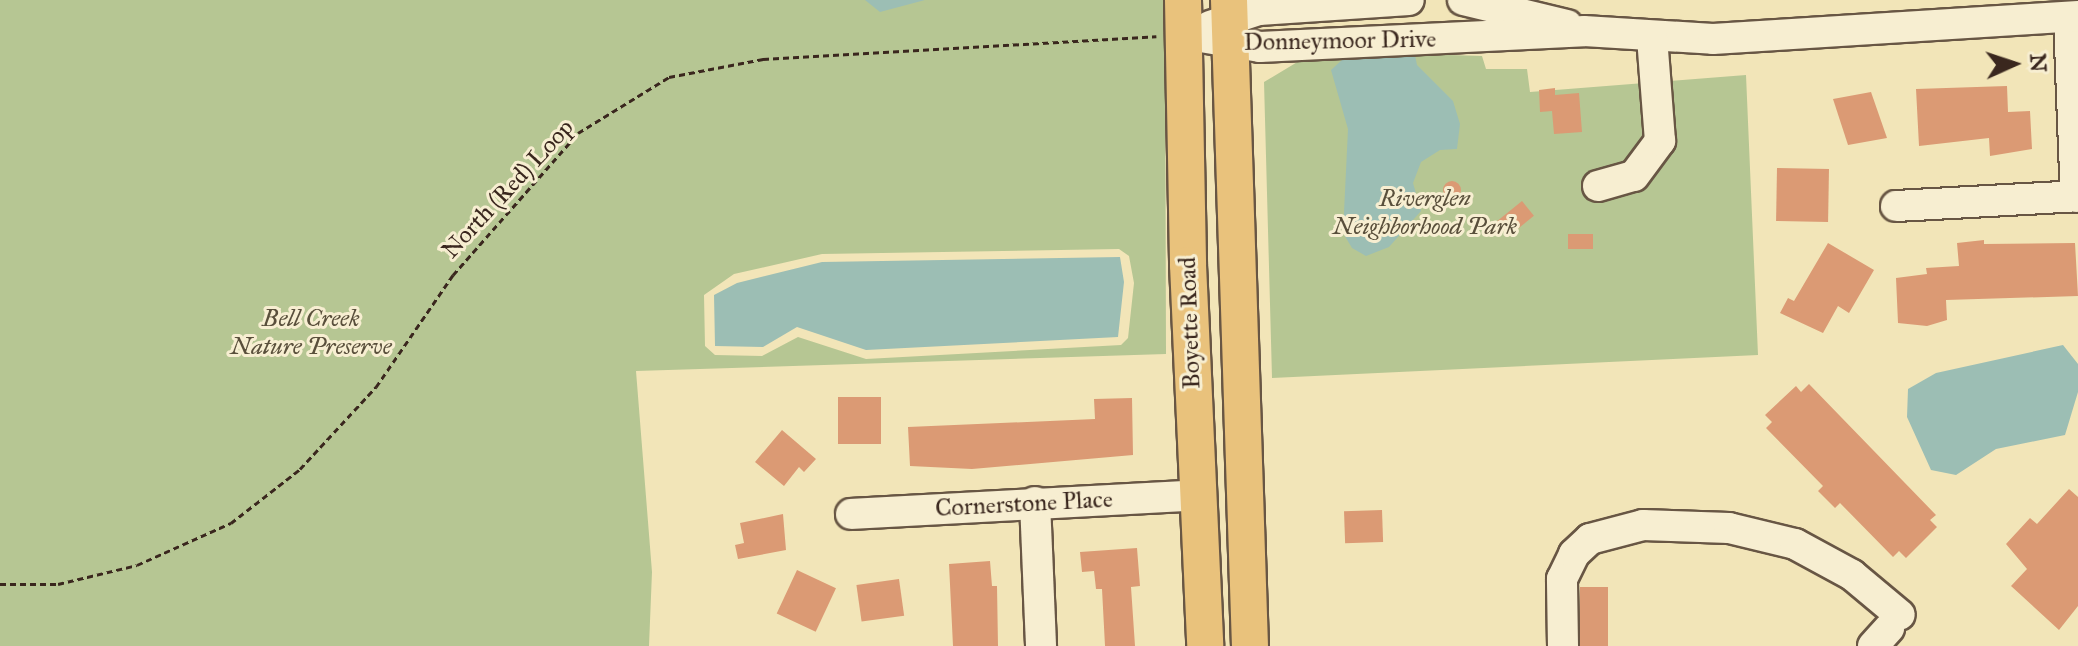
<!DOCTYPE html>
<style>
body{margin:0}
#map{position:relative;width:2078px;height:646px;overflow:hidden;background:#f2e5b8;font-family:"IM FELL Great Primer",serif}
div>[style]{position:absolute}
.green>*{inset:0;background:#b6c693}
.water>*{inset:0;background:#9cbeb4}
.building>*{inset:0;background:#db9a74;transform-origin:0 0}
.round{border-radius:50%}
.path>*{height:3px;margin-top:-1.5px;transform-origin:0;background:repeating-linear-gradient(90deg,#3a271e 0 6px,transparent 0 10px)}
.roads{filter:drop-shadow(2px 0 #685644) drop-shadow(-2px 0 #685644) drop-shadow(0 2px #685644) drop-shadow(0 -2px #685644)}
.minor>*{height:30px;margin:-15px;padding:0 15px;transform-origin:15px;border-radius:15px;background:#f7eed1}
.major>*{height:36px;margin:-18px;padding:0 18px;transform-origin:18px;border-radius:18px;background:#e9c27c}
span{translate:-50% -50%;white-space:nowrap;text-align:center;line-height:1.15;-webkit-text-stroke:6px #f7eed1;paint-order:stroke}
.street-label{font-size:24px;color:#3a271e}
.park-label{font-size:24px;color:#594f3b;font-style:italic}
.north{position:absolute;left:1974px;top:24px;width:80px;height:80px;-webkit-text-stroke:6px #f7eed1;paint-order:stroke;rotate:87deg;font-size:22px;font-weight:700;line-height:32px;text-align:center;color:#3a271e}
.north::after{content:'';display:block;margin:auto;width:28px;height:36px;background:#3a271e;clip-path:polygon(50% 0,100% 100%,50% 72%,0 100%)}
</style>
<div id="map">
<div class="green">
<i style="clip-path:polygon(evenodd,0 0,1165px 0,1166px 354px,636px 371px,652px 572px,649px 646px,0 646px,0 0,1119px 249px,1129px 256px,1134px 283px,1128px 338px,1121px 345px,866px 359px,798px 337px,762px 356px,715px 355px,705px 346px,704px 295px,734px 274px,822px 254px,1119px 249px)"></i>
<i style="clip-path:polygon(1417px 54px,1482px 56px,1486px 69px,1527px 69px,1530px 92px,1746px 75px,1758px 355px,1272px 378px,1264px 82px,1304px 58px)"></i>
</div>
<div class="water">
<i style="clip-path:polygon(865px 0,925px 0,880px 12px)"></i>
<i style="clip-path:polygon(1415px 55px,1417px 65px,1453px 101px,1460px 124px,1457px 149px,1440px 150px,1421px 162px,1413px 183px,1421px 211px,1389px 247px,1366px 256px,1352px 248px,1343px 233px,1348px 129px,1331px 70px,1342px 60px)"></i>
<i style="clip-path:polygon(1120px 257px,1124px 282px,1118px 337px,866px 350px,797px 327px,763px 347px,715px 346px,714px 295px,737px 283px,822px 262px)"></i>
<i style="clip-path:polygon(2063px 345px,2078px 364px,2078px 392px,2065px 435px,1996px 449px,1956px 475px,1931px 470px,1907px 417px,1908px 389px,1936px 373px)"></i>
</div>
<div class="building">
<i style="clip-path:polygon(2007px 86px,2008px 112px,2030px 111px,2032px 149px,1990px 156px,1989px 138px,1919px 146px,1916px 89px)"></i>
<i style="clip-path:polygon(1555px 88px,1555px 95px,1579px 93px,1582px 132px,1554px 134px,1552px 111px,1540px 112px,1539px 90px)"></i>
<i style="clip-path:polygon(1871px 92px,1887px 138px,1848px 145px,1833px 99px)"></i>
<i style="left:1777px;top:168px;width:52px;height:53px;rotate:1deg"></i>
<i class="round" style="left:1443px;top:181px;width:18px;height:18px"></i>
<i style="left:1522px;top:201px;width:19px;height:33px;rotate:51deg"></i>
<i style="left:1593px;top:234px;width:15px;height:25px;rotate:90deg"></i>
<i style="clip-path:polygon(1984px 240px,1984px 244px,2075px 243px,2078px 296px,1946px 300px,1947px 320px,1927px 326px,1898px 323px,1896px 278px,1927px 274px,1926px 268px,1959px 266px,1957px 243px)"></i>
<i style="clip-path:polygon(1828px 243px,1874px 270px,1849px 313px,1838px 306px,1823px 333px,1780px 313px,1788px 298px,1794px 301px)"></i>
<i style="clip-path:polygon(1809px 384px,1936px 515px,1930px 520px,1937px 527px,1906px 558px,1899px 551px,1893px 557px,1840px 503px,1835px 508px,1818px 491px,1823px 486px,1766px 428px,1772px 422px,1765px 415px,1796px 386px,1801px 392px)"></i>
<i style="left:838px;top:397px;width:43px;height:47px"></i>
<i style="clip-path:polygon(1132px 398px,1133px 455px,972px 469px,910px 466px,908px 427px,1095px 419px,1094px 399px)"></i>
<i style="clip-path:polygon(782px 430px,816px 459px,804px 472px,799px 467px,784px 486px,755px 462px)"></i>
<i style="clip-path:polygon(2069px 489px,2078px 497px,2078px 606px,2059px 630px,2011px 586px,2027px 569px,2006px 544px,2030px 518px,2037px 524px)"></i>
<i style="left:1382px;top:510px;width:32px;height:38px;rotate:88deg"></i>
<i style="clip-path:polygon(783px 514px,786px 550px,738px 559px,735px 545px,744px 543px,740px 523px)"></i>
<i style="clip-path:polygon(1137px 548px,1140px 586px,1131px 587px,1135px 646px,1105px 646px,1102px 589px,1096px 589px,1094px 571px,1082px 572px,1080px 552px)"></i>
<i style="clip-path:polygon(990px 561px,992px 586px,997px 586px,998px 646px,953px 646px,949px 564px)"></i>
<i style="left:797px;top:570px;width:43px;height:48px;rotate:25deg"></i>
<i style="left:899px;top:579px;width:37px;height:43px;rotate:82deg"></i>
<i style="left:1608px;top:587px;width:59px;height:28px;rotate:90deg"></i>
</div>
<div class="path">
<i style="left:0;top:584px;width:58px"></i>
<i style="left:58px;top:584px;width:81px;rotate:-13.5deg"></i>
<i style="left:137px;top:565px;width:103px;rotate:-24.1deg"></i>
<i style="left:231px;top:523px;width:88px;rotate:-38deg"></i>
<i style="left:300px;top:469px;width:112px;rotate:-47.2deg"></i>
<i style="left:376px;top:387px;width:136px;rotate:-55.5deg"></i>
<i style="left:453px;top:275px;width:189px;rotate:-48.6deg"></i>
<i style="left:578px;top:133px;width:107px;rotate:-31.6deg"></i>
<i style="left:669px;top:77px;width:96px;rotate:-10.8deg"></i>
<i style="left:763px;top:59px;width:394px;rotate:-3.3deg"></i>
</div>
<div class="roads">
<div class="minor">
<i style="left:1463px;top:0;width:107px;rotate:13.5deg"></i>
<i style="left:2069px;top:17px;width:180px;rotate:87.8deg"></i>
<i style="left:1210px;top:26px;width:52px;rotate:-18.1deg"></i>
<i style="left:1259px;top:10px;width:150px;rotate:-3.8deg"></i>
<i style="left:1183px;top:34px;width:78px;rotate:9.6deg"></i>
<i style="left:1260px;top:47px;width:324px;rotate:-2.8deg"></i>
<i style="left:1584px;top:31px;width:129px;rotate:3.5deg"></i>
<i style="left:1713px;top:39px;width:366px;rotate:-3.6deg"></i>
<i style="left:1598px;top:186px;width:37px;rotate:-16deg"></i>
<i style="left:1634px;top:176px;width:44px;rotate:-53.4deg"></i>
<i style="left:1660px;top:141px;width:103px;rotate:-94.4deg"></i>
<i style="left:1896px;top:206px;width:182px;rotate:-3.1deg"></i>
<i style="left:1035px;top:502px;width:144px;rotate:87.6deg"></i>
<i style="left:851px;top:514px;width:347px;rotate:-3.1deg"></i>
<i style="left:1563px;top:646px;width:67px;rotate:-90.9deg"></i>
<i style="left:1562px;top:579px;width:28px;rotate:-64deg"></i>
<i style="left:1574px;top:554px;width:22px;rotate:-43deg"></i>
<i style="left:1590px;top:539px;width:55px;rotate:-14.8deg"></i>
<i style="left:1643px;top:525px;width:86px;rotate:2deg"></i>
<i style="left:1729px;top:528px;width:68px;rotate:13.6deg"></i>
<i style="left:1795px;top:544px;width:65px;rotate:28.5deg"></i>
<i style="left:1852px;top:575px;width:62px;rotate:39.8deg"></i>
<i style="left:1873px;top:646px;width:24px;rotate:-48deg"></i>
</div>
<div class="major">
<i style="left:1183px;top:0;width:265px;rotate:88.9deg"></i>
<i style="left:1188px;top:265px;width:381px;rotate:87.4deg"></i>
<i style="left:1229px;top:0;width:646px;rotate:88.14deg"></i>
</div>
</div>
<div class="street-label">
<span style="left:1340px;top:41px;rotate:-1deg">Donneymoor Drive</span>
<span style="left:508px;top:189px;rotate:-47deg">North (Red) Loop</span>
<span style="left:1190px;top:323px;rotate:-92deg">Boyette Road</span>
<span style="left:1024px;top:504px;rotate:-3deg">Cornerstone Place</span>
</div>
<div class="park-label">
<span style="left:1425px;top:213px">Riverglen<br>Neighborhood Park</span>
<span style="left:311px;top:333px">Bell Creek<br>Nature Preserve</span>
</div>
<div class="north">N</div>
</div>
